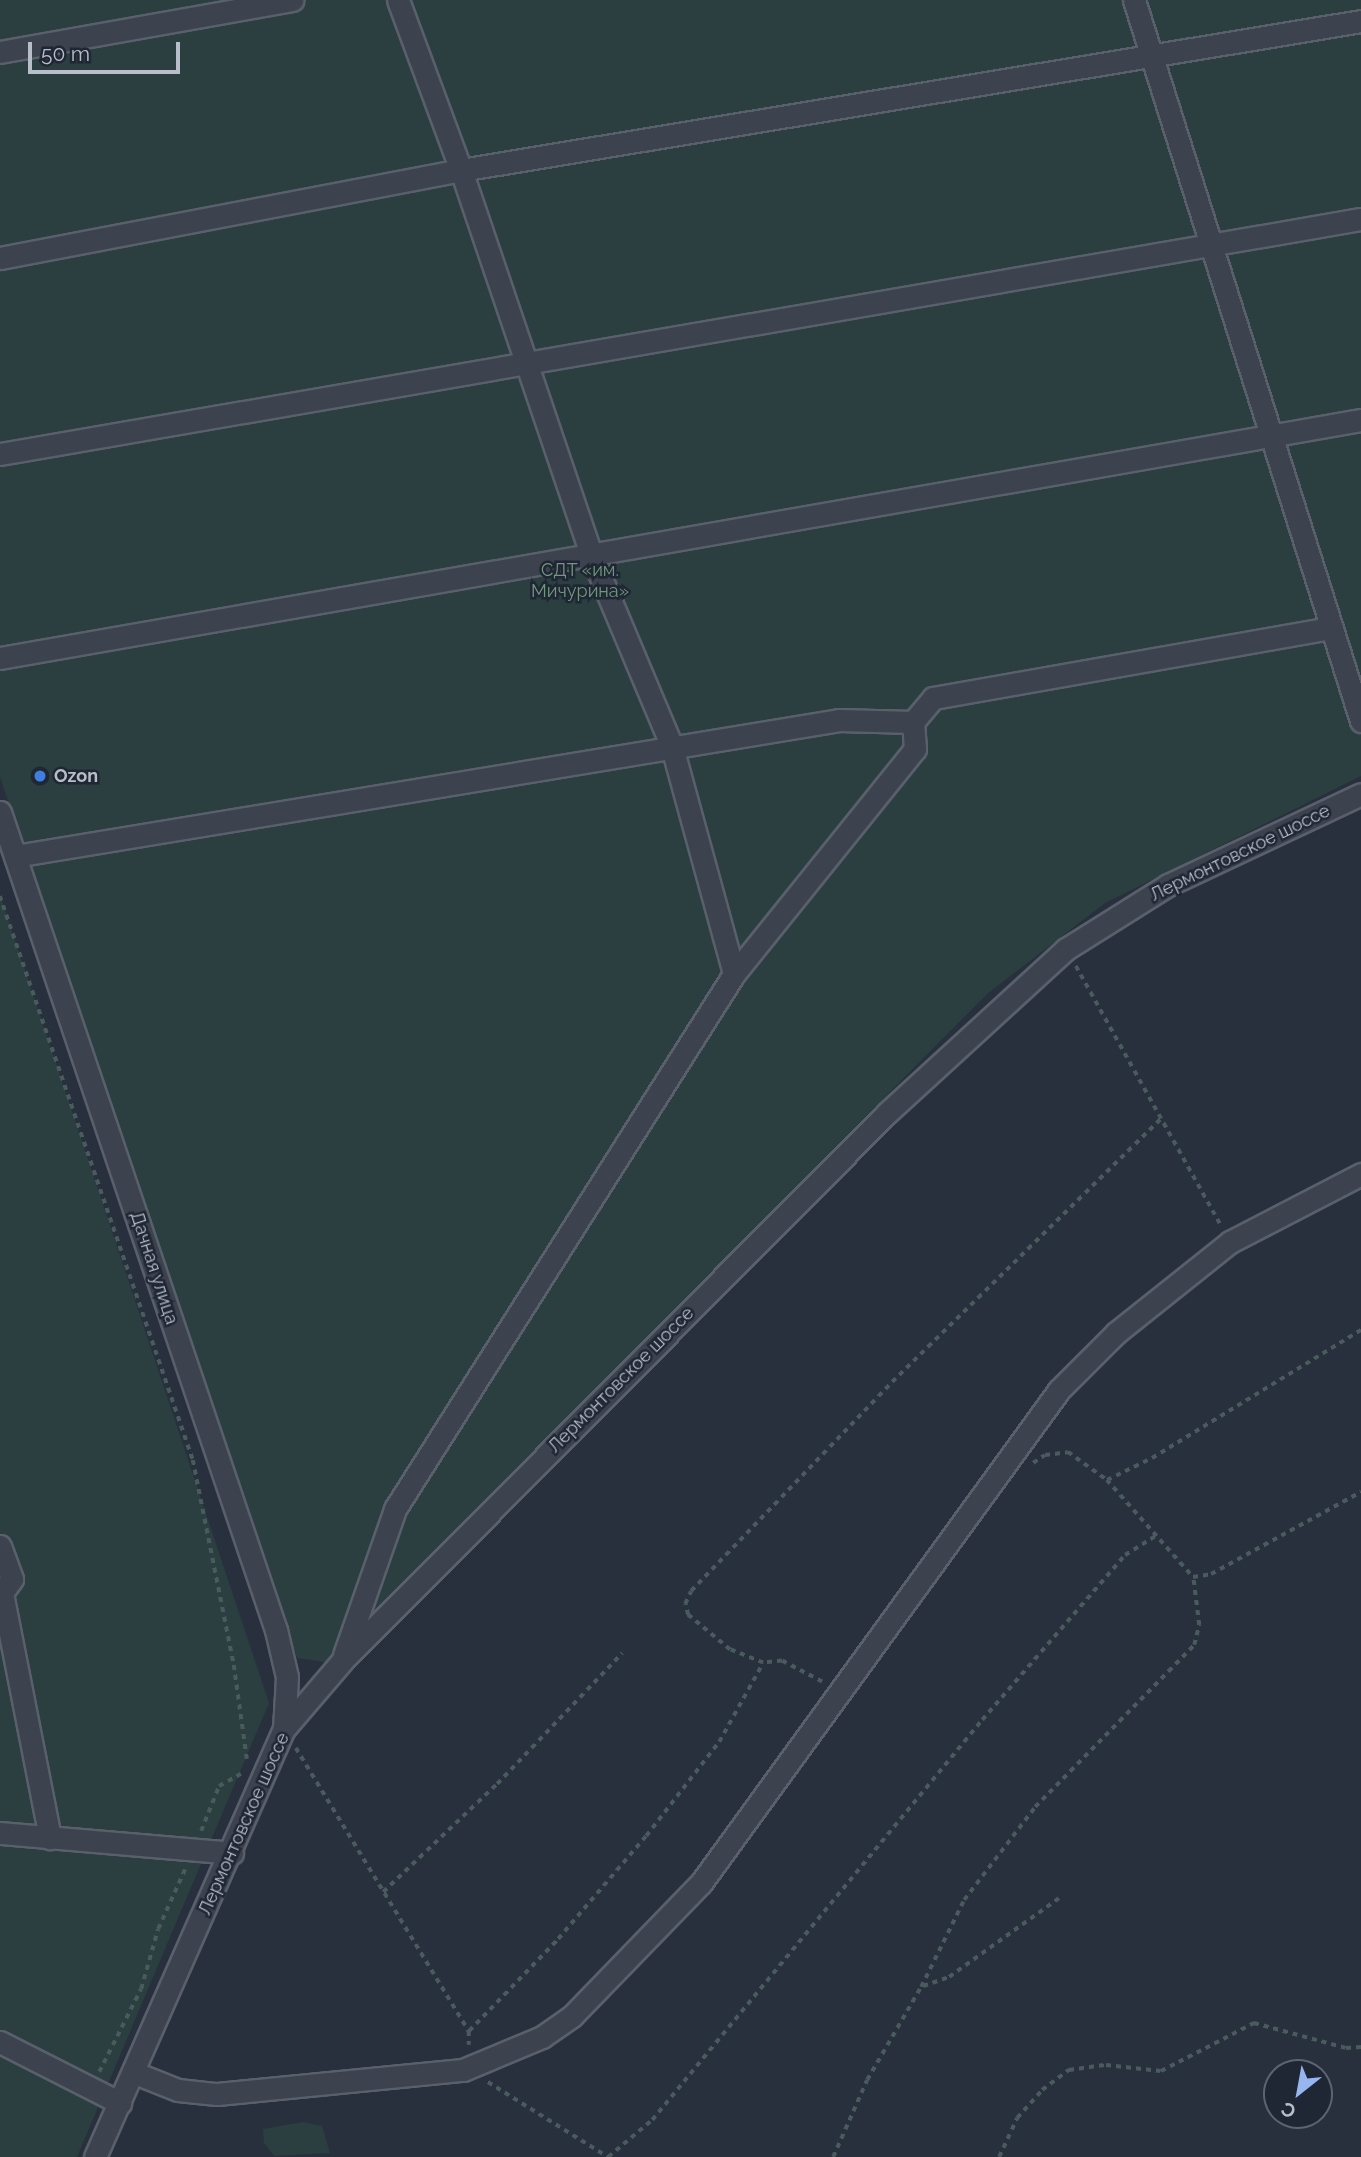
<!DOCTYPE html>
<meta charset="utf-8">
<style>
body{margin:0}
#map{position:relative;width:1361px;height:2157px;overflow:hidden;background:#28303e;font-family:Raleway,sans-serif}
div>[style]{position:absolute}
.green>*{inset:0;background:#2b3e40}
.path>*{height:3.5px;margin-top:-1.75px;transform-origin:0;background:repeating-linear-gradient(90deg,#4a5b5e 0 5px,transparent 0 10px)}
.roads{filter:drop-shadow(2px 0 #59606c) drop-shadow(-2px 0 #59606c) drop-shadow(0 2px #59606c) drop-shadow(0 -2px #59606c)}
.minor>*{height:21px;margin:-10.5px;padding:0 10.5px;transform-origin:10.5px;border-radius:10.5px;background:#3c424e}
.dots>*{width:19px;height:19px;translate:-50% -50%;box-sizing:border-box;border:4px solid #202734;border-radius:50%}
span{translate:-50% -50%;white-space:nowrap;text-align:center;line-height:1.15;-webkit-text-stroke:5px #202734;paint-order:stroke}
.park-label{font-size:18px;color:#71987c}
.poi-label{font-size:18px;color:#b8bec9;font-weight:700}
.left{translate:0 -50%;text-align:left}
.street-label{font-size:18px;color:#b8bec9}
.north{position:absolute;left:1263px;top:2059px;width:70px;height:70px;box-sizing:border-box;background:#202734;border:2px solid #5d6370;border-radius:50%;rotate:211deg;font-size:19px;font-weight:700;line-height:28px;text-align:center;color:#b8bec9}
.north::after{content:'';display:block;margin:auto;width:24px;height:32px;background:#97b5ef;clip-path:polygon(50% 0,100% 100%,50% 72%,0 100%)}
.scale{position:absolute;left:28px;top:42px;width:152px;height:32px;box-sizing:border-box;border:4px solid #b8bec9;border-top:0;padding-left:9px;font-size:21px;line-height:24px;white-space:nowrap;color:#b8bec9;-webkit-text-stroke:5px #202734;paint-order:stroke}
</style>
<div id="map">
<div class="green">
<i style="clip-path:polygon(0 0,1361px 0,1361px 776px,1105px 903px,987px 994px,325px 1662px,297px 1658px,0 777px)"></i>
<i style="clip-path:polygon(0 895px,269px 1703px,77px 2157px,0 2157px)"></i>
<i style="clip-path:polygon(303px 2122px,322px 2126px,330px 2153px,274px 2156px,264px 2143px,263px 2129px)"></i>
</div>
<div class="path">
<i style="left:0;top:896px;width:596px;rotate:71.11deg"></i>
<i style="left:193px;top:1460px;width:209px;rotate:78.7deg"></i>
<i style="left:234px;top:1665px;width:95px;rotate:82.1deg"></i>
<i style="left:1076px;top:966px;width:297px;rotate:60.8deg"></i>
<i style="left:1033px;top:1463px;width:14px;rotate:-34deg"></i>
<i style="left:1045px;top:1455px;width:23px;rotate:-7deg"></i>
<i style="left:1068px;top:1452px;width:48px;rotate:35.7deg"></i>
<i style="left:1107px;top:1480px;width:130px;rotate:48.4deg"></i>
<i style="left:1193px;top:1577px;width:18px;rotate:-9deg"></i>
<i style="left:1211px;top:1574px;width:171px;rotate:-28.7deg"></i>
<i style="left:1107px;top:1480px;width:50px;rotate:-26.1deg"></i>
<i style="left:1152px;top:1458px;width:245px;rotate:-31.5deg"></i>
<i style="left:822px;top:1682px;width:45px;rotate:-152.3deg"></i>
<i style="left:782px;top:1661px;width:19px;rotate:174deg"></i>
<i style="left:763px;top:1663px;width:35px;rotate:-158deg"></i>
<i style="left:730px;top:1650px;width:55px;rotate:-140.2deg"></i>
<i style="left:688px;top:1615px;width:11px;rotate:-105deg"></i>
<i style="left:685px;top:1604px;width:14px;rotate:-65deg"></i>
<i style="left:691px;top:1591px;width:290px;rotate:-46.1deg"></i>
<i style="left:892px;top:1382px;width:379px;rotate:-44.4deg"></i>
<i style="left:296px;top:1748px;width:332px;rotate:58.6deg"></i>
<i style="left:469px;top:2031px;width:14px;rotate:90deg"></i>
<i style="left:201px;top:1831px;width:48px;rotate:-68.2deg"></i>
<i style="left:219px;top:1786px;width:25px;rotate:-29deg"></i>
<i style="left:383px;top:1892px;width:157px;rotate:-43.5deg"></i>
<i style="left:497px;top:1784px;width:181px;rotate:-46.3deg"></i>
<i style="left:923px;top:1986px;width:28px;rotate:-19deg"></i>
<i style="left:949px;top:1977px;width:140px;rotate:-35.7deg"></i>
<i style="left:469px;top:2031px;width:128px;rotate:-45.9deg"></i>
<i style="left:558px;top:1939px;width:135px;rotate:-49.5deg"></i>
<i style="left:646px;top:1836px;width:119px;rotate:-52.2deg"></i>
<i style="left:719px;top:1742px;width:90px;rotate:-60.9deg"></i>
<i style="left:99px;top:2072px;width:93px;rotate:-63.2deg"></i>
<i style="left:141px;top:1989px;width:62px;rotate:-74.2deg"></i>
<i style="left:158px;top:1929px;width:68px;rotate:-65.7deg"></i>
<i style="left:488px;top:2082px;width:142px;rotate:32deg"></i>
<i style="left:608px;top:2157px;width:57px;rotate:-40.1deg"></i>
<i style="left:652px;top:2120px;width:519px;rotate:-50.48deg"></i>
<i style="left:982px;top:1720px;width:218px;rotate:-49.1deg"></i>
<i style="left:1125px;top:1555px;width:38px;rotate:-32deg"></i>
<i style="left:833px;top:2157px;width:84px;rotate:-66.2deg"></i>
<i style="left:867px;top:2080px;width:108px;rotate:-59.9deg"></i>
<i style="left:921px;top:1987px;width:97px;rotate:-63.7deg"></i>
<i style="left:964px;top:1900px;width:117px;rotate:-52.6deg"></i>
<i style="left:1035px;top:1807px;width:227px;rotate:-45.5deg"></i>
<i style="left:1194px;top:1645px;width:21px;rotate:-76deg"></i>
<i style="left:1199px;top:1625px;width:48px;rotate:-97.1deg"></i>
<i style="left:999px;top:2157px;width:43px;rotate:-65.2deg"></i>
<i style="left:1017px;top:2118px;width:38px;rotate:-48deg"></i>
<i style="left:1042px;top:2090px;width:34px;rotate:-37deg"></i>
<i style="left:1069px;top:2070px;width:37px;rotate:-8deg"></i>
<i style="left:1106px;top:2065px;width:55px;rotate:6.2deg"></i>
<i style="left:1161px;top:2071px;width:105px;rotate:-27.3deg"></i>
<i style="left:1254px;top:2023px;width:95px;rotate:15.2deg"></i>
<i style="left:1346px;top:2048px;width:15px;rotate:-4deg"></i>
</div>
<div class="roads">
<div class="minor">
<i style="left:398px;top:0;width:181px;rotate:69.7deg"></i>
<i style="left:461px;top:170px;width:405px;rotate:71.3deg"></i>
<i style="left:591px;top:554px;width:209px;rotate:67.2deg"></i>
<i style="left:672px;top:747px;width:235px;rotate:74.7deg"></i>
<i style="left:1134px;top:0;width:756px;rotate:72.52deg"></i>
<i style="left:0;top:52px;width:297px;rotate:-10.1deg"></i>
<i style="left:0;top:258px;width:469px;rotate:-10.8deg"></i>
<i style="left:461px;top:170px;width:912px;rotate:-9.4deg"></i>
<i style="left:0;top:454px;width:1381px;rotate:-9.8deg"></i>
<i style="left:0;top:658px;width:1382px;rotate:-9.92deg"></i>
<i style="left:0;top:812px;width:863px;rotate:71.36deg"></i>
<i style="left:276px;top:1630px;width:48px;rotate:76.8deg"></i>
<i style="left:287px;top:1677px;width:52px;rotate:93.3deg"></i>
<i style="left:15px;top:856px;width:835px;rotate:-9.37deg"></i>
<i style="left:839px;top:720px;width:74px;rotate:1.5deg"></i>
<i style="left:913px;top:722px;width:31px;rotate:-50deg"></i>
<i style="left:933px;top:698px;width:405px;rotate:-10deg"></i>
<i style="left:0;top:1546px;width:35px;rotate:70deg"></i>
<i style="left:12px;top:1579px;width:17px;rotate:126deg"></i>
<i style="left:2px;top:1593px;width:250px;rotate:78.9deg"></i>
<i style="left:344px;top:1655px;width:155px;rotate:-70.7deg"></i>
<i style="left:395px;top:1509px;width:633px;rotate:-57.64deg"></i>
<i style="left:734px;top:974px;width:289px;rotate:-51.2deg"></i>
<i style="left:915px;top:749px;width:27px;rotate:-94deg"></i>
<i style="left:0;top:1833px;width:233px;rotate:4.9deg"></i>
<i style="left:0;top:2042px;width:135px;rotate:26.9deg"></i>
<i style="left:135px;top:2073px;width:46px;rotate:21.6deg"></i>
<i style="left:178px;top:2090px;width:39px;rotate:6deg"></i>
<i style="left:217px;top:2094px;width:247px;rotate:-5.6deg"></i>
<i style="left:463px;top:2070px;width:86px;rotate:-22.7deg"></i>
<i style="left:542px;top:2037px;width:37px;rotate:-35deg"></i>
<i style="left:572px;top:2016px;width:185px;rotate:-45.9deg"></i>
<i style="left:701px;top:1883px;width:609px;rotate:-54.01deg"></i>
<i style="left:1059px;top:1390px;width:81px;rotate:-45deg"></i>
<i style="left:1116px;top:1333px;width:146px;rotate:-38.6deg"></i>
<i style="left:1230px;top:1242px;width:148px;rotate:-27.4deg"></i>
<i style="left:95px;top:2157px;width:468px;rotate:-66.2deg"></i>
<i style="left:284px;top:1729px;width:89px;rotate:-49.5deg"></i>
<i style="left:342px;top:1661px;width:773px;rotate:-45.16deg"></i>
<i style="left:887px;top:1113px;width:243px;rotate:-42.5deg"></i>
<i style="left:1066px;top:949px;width:120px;rotate:-32.1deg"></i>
<i style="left:1168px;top:885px;width:213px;rotate:-25.2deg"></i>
</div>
</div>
<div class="dots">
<i style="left:40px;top:776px;background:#3f7fe0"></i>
</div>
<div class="park-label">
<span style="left:580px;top:581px">СДТ «им.<br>Мичурина»</span>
</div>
<div class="poi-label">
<span class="left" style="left:54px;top:776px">Ozon</span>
</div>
<div class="street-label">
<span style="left:1240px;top:853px;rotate:-26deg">Лермонтовское шоссе</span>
<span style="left:154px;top:1268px;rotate:72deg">Дачная улица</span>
<span style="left:621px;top:1380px;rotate:-45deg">Лермонтовское шоссе</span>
<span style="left:244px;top:1824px;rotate:-66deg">Лермонтовское шоссе</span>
</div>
<div class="north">С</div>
<div class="scale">50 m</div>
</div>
